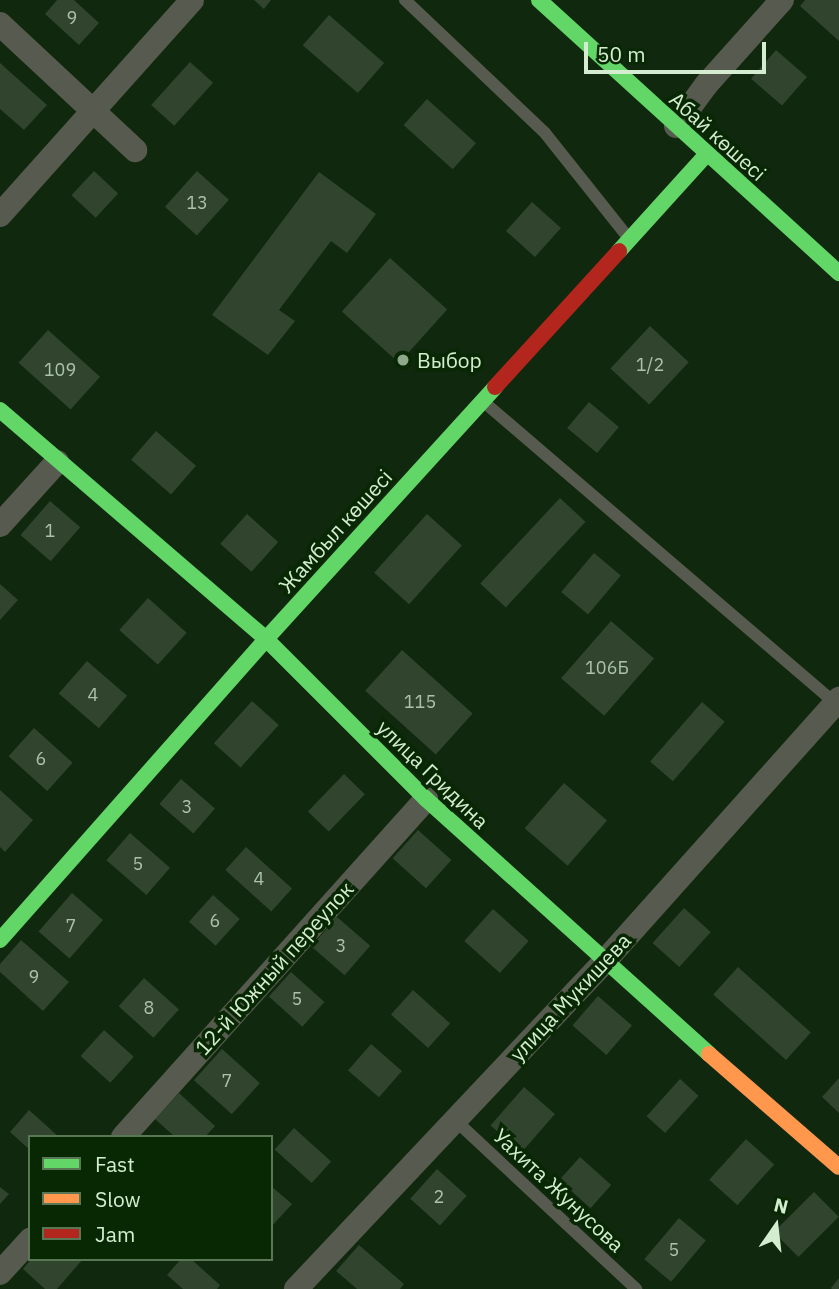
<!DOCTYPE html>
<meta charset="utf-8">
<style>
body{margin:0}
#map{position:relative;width:839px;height:1289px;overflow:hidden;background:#10280d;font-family:"IBM Plex Sans",sans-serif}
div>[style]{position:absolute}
.building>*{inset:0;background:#30442e;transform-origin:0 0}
.lane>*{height:12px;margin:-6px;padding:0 6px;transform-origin:6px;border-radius:6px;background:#575b4f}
.street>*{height:24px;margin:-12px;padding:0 12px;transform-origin:12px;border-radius:12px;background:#575b4f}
.fast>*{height:16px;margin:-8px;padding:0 8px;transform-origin:8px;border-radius:8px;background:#63d668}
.slow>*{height:16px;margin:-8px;padding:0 8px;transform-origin:8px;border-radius:8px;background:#ff974d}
.jam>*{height:16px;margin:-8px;padding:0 8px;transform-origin:8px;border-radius:8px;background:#b3261e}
.dots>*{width:19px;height:19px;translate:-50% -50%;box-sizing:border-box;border:4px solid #072803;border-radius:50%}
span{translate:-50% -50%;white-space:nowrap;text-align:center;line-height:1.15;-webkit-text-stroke:7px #072803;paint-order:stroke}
.number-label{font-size:18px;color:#abc3a8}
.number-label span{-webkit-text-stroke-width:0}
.street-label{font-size:21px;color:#d4edd0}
.poi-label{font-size:21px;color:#d4edd0}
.left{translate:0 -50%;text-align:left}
.legend{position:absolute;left:28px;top:1135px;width:245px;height:126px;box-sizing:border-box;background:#072803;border:2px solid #597755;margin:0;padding:9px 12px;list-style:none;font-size:21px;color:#d4edd0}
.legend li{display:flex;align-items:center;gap:14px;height:35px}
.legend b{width:35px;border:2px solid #597755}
.north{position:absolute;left:741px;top:1191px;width:70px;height:70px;-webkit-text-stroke:5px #072803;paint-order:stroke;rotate:14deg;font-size:19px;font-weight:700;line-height:28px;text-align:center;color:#d4edd0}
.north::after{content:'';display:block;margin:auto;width:24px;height:32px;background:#d4edd0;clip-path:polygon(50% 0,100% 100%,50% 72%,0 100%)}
.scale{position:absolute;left:584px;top:42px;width:182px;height:32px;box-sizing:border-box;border:4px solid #d4edd0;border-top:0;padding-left:9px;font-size:21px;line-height:24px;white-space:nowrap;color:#d4edd0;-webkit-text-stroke:5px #072803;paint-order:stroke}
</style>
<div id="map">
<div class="building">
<i style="clip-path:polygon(57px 0,74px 0,99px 23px,79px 45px,45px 14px)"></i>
<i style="clip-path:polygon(254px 0,271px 0,264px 9px)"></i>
<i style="clip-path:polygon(805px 0,839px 0,839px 41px,800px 6px)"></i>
<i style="left:329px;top:15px;width:73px;height:40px;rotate:41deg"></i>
<i style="left:776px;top:50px;width:41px;height:38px;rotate:41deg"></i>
<i style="left:190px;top:62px;width:31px;height:58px;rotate:42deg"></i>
<i style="clip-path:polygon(0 63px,47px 105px,24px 130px,0 109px)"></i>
<i style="left:427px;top:99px;width:66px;height:35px;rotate:42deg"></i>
<i style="left:94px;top:171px;width:33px;height:33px;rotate:43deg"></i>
<i style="left:197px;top:171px;width:43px;height:48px;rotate:42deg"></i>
<i style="clip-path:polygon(319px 172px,376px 214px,347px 253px,331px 241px,279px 310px,295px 321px,268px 355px,212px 315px)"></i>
<i style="left:532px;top:202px;width:39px;height:39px;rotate:42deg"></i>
<i style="left:390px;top:258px;width:77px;height:72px;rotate:42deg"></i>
<i style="left:650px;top:326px;width:53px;height:58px;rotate:43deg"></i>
<i style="left:48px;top:330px;width:70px;height:44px;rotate:42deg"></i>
<i style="left:589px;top:402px;width:39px;height:34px;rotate:40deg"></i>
<i style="left:156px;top:431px;width:53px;height:38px;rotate:41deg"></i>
<i style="left:560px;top:498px;width:35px;height:117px;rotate:43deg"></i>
<i style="left:50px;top:501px;width:40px;height:45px;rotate:41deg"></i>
<i style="left:247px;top:514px;width:42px;height:40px;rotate:42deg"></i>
<i style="left:427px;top:514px;width:47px;height:79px;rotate:42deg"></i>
<i style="left:594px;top:553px;width:35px;height:51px;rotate:40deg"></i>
<i style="clip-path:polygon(0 584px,18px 600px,0 620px)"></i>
<i style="left:148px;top:598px;width:52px;height:43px;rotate:42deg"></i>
<i style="left:611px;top:621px;width:57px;height:76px;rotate:41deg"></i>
<i style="left:402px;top:650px;width:95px;height:55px;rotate:42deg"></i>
<i style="left:87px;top:661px;width:53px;height:43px;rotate:41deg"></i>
<i style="left:252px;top:701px;width:36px;height:57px;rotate:42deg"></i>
<i style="left:702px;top:702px;width:30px;height:79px;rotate:41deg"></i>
<i style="left:34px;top:728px;width:52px;height:38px;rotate:42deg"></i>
<i style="left:344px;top:774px;width:29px;height:52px;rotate:44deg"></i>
<i style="left:181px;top:779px;width:45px;height:33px;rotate:41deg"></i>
<i style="left:564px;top:783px;width:57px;height:60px;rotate:41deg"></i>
<i style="clip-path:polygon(0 790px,33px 820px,5px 852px,0 847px)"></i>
<i style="left:418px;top:830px;width:45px;height:38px;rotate:42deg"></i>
<i style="left:130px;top:833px;width:53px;height:36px;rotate:41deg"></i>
<i style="left:246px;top:847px;width:62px;height:31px;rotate:42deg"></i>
<i style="left:72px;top:893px;width:41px;height:51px;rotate:41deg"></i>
<i style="left:213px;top:895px;width:36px;height:36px;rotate:42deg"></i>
<i style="left:684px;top:908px;width:36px;height:47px;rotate:42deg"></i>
<i style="left:493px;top:909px;width:48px;height:43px;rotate:42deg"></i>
<i style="left:337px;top:917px;width:44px;height:39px;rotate:41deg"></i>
<i style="clip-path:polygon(21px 940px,69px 982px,43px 1011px,0 972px,0 964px)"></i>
<i style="left:738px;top:967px;width:98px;height:37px;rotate:42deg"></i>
<i style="left:291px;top:972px;width:45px;height:33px;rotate:42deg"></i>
<i style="left:144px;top:978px;width:47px;height:38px;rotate:42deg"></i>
<i style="left:413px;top:990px;width:50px;height:33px;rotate:42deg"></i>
<i style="left:598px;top:996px;width:45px;height:39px;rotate:41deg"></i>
<i style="left:104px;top:1030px;width:40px;height:35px;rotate:42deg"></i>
<i style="left:371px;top:1044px;width:41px;height:35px;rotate:41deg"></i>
<i style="left:222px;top:1049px;width:51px;height:42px;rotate:42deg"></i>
<i style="clip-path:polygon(839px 1078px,839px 1113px,822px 1097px)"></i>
<i style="left:680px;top:1079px;width:25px;height:50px;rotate:42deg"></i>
<i style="left:524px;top:1087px;width:41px;height:51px;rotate:41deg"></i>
<i style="clip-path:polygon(179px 1093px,215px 1126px,205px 1137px,175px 1137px,155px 1119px)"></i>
<i style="clip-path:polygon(29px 1110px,59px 1137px,30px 1137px,30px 1150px,10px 1132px)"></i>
<i style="left:294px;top:1128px;width:50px;height:29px;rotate:42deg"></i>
<i style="left:746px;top:1139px;width:38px;height:55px;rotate:42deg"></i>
<i style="left:580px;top:1157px;width:42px;height:31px;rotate:42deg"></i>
<i style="left:437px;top:1169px;width:40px;height:40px;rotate:42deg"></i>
<i style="clip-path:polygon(271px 1186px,292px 1204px,271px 1227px)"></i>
<i style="clip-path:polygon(0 1187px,9px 1194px,0 1204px)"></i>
<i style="left:814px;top:1192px;width:35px;height:57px;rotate:45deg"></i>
<i style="left:679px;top:1218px;width:35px;height:54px;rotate:40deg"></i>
<i style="clip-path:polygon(359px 1245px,404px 1284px,400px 1289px,357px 1289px,336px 1271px)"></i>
<i style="clip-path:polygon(31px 1259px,83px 1259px,57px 1289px,45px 1289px,23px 1269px)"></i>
<i style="clip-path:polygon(181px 1259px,191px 1259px,220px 1285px,217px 1289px,183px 1289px,167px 1275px)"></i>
<i style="clip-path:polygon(839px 1278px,839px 1289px,832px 1289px,831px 1288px)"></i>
</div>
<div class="lane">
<i style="left:405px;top:0;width:193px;rotate:43.5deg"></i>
<i style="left:545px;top:133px;width:132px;rotate:51.5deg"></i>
<i style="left:485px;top:403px;width:461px;rotate:40.6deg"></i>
<i style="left:455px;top:1120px;width:248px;rotate:43deg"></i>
</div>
<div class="street">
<i style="left:0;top:24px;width:185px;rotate:43deg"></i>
<i style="left:676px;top:126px;width:51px;rotate:-53.8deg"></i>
<i style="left:706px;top:85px;width:114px;rotate:-48.2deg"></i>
<i style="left:0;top:215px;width:288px;rotate:-48.2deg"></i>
<i style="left:0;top:525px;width:85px;rotate:-47.9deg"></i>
<i style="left:123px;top:1137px;width:454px;rotate:-48.1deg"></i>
<i style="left:0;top:1273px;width:45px;rotate:-47.7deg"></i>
<i style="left:296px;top:1289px;width:449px;rotate:-46.7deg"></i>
<i style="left:604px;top:962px;width:353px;rotate:-48.2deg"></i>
</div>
<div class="fast">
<i style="left:539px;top:0;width:406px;rotate:42.3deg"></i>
<i style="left:619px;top:251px;width:131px;rotate:-47.8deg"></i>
<i style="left:0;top:410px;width:351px;rotate:40.7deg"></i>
<i style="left:266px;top:639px;width:226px;rotate:45deg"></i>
<i style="left:426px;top:799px;width:381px;rotate:42deg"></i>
<i style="left:0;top:940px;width:402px;rotate:-48.5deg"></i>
<i style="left:266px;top:639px;width:341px;rotate:-47.7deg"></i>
</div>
<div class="slow">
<i style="left:709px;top:1054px;width:172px;rotate:41deg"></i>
</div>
<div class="jam">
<i style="left:495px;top:387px;width:184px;rotate:-47.6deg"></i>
</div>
<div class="dots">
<i style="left:403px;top:360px;background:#8fa88c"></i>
</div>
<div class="number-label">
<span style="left:72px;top:18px">9</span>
<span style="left:197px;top:203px">13</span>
<span style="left:650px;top:365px">1/2</span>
<span style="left:60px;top:370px">109</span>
<span style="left:50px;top:531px">1</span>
<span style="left:607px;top:668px">106Б</span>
<span style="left:93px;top:695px">4</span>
<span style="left:420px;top:702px">115</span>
<span style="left:41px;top:759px">6</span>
<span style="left:187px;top:807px">3</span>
<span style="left:138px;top:864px">5</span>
<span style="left:259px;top:879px">4</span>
<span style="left:215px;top:921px">6</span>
<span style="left:71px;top:926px">7</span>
<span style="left:341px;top:946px">3</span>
<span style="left:34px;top:977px">9</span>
<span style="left:297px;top:999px">5</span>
<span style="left:149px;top:1008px">8</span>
<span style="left:227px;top:1081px">7</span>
<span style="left:439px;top:1197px">2</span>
<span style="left:674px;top:1250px">5</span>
</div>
<div class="street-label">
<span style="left:718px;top:136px;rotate:42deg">Абай көшесі</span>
<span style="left:335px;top:531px;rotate:-48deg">Жамбыл көшесі</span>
<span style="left:433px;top:774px;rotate:44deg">улица Гридина</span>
<span style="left:274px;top:968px;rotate:-48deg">12-й Южный переулок</span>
<span style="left:570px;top:997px;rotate:-47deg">улица Мукишева</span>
<span style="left:559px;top:1190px;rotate:43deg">Уахита Жунусова</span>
</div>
<div class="poi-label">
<span class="left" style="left:417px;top:360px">Выбор</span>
</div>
<ul class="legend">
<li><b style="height:9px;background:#63d668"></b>Fast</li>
<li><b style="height:9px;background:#ff974d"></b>Slow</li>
<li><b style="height:9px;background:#b3261e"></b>Jam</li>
</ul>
<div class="north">N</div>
<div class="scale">50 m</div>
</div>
